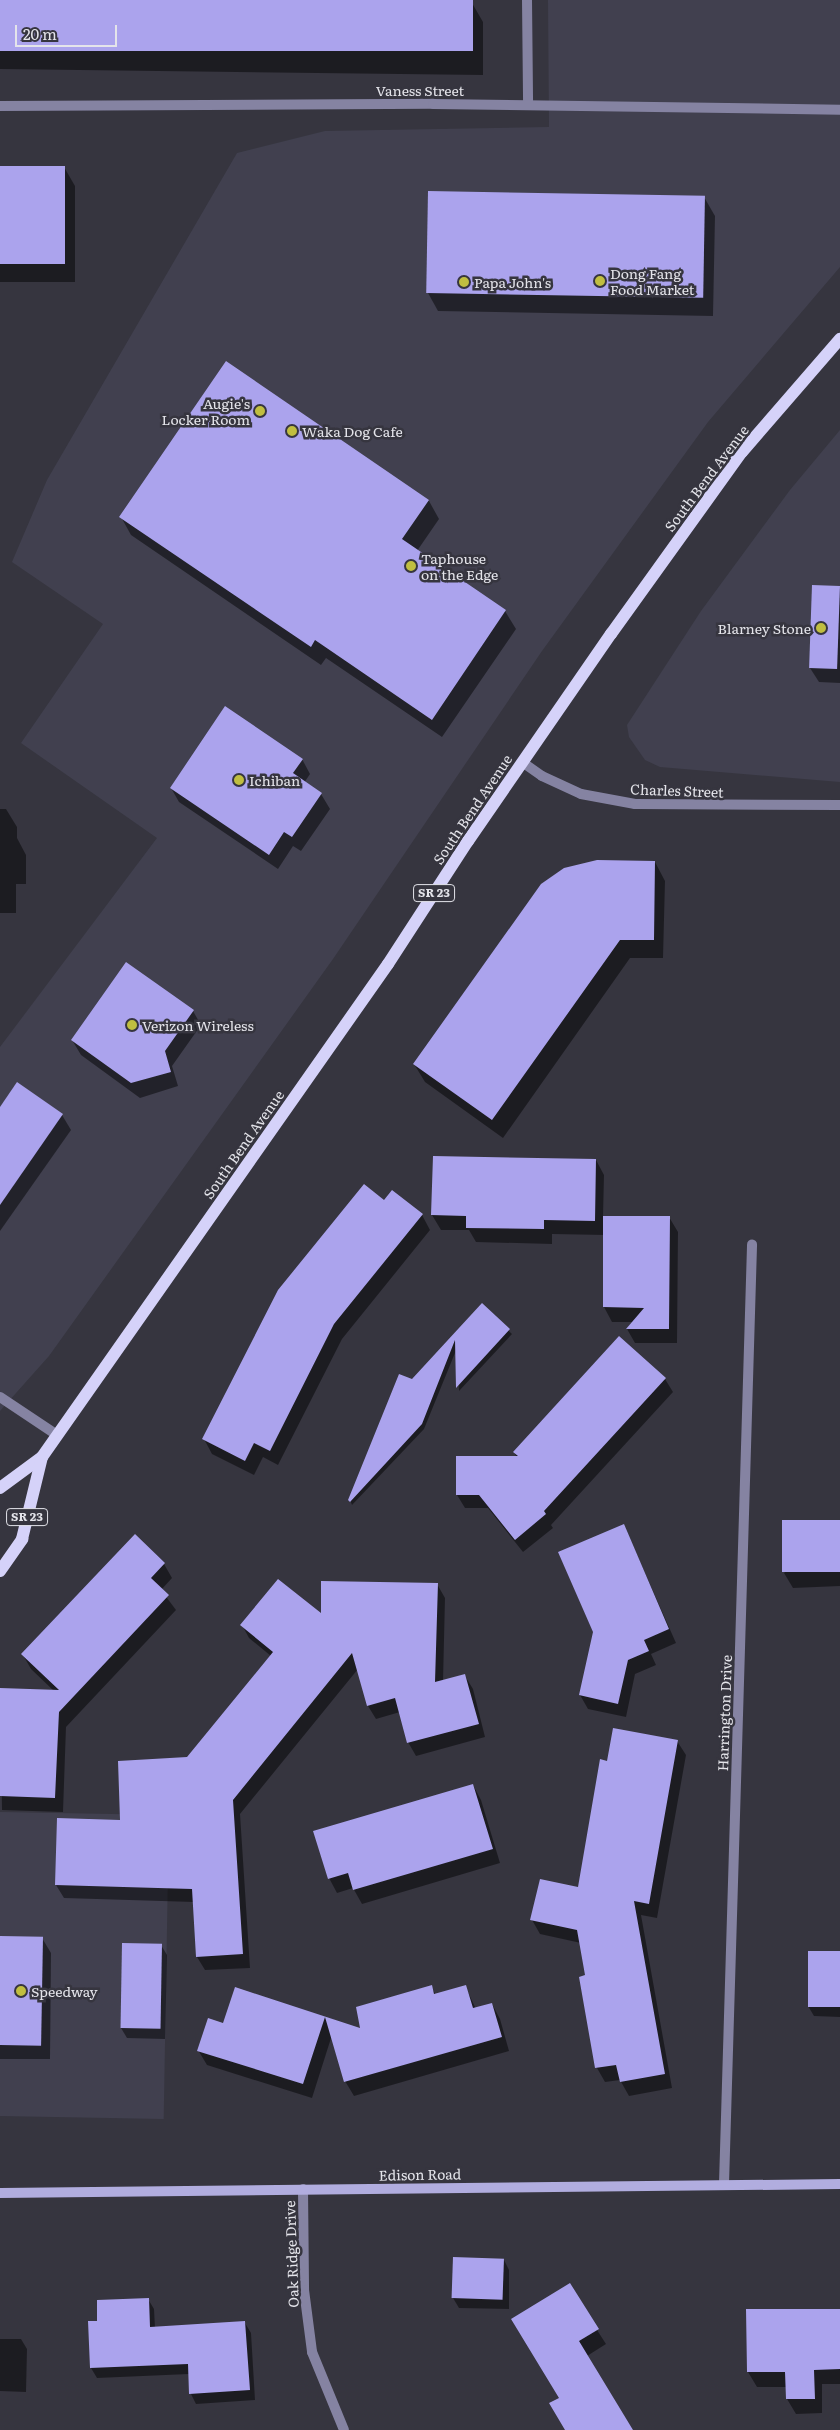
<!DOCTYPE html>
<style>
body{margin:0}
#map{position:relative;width:840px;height:2430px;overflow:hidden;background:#36353f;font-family:Literata,serif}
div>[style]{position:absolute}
.built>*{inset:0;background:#41404f;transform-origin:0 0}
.shadow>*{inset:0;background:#0007}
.building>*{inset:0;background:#aba3ed;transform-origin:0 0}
.minor>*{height:10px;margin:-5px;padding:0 5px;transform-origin:5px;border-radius:5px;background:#8583a2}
.secondary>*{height:10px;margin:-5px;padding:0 5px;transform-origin:5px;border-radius:5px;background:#b1addf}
.primary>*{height:12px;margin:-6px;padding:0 6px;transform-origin:6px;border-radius:6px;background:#d5d2f9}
.dots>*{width:14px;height:14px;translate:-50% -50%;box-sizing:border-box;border:2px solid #36353f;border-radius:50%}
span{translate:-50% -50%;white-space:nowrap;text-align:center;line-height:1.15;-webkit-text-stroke:5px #36353f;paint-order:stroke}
.shield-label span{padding:1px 4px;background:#36353f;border:1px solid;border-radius:4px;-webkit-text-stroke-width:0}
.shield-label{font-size:12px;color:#e4e4ea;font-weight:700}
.street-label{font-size:14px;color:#e4e4ea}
.poi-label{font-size:14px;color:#e4e4ea}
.left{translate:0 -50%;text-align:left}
.right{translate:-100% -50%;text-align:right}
.scale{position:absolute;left:15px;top:25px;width:102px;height:22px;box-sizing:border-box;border:2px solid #e4e4ea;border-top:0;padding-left:6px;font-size:15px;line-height:18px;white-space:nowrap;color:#e4e4ea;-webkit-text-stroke:4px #36353f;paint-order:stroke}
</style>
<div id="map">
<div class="built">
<i style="clip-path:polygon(548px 0,840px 0,840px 267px,708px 422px,542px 651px,333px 959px,49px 1356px,0 1411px,0 1047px,157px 838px,21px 743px,103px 624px,12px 562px,47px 480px,237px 153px,325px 131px,549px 127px)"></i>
<i style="clip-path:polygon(840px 430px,840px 782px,660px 767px,645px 760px,629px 737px,627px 725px,701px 611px,790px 490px)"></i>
<i style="left:0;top:1812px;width:169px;height:304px;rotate:1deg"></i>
</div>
<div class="shadow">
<i style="clip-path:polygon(0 0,60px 0,60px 3px,457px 0,457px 3px,472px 3px,483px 22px,483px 75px,0 69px)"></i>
<i style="clip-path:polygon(64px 167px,75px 186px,75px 282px,0 282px,0 168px)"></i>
<i style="clip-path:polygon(704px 197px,715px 216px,713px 316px,438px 311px,428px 293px)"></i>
<i style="clip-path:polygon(226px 363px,429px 501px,439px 519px,417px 551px,505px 611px,516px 629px,442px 737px,326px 658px,321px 665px,131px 535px,121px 517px)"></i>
<i style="clip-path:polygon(840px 587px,840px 683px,819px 682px,810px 668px)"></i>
<i style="clip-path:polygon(302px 759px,310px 774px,304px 783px,321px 794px,330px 809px,301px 851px,293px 846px,278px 869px,179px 802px,171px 788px)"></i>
<i style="clip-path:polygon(0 809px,6px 809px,17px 827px,17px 838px,26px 855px,26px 884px,16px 884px,16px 913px,0 913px)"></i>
<i style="clip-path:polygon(655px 862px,665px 881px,663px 958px,630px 958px,503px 1138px,425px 1082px,414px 1064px)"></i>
<i style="clip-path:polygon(193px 1011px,201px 1025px,172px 1066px,178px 1086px,140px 1098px,81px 1055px,72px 1040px)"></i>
<i style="clip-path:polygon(18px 1084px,62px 1115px,71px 1130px,0 1231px,0 1109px)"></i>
<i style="clip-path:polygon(434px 1157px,596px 1160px,604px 1175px,603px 1217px,669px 1217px,678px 1232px,677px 1343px,635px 1343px,627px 1329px,633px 1322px,612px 1322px,604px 1307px,605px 1235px,552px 1234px,552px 1244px,476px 1242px,469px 1230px,441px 1230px,432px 1215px)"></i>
<i style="clip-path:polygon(384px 1202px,422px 1215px,430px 1230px,342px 1339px,278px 1465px,263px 1457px,254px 1475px,212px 1454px,204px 1439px)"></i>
<i style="clip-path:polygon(482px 1305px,512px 1334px,459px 1391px,457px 1348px,424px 1429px,352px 1505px,350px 1500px,412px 1380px)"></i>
<i style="clip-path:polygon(665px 1379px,673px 1392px,551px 1525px,553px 1528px,523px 1552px,488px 1508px,465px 1508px,457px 1495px,517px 1458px,514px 1452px)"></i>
<i style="clip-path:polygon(840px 1521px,840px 1586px,793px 1588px,784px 1573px)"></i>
<i style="clip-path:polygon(624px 1526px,676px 1643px,651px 1654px,656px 1665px,635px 1674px,626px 1717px,588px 1709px,580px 1695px)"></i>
<i style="clip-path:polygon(164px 1564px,172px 1578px,161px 1590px,176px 1610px,66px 1727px,63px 1812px,2px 1810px,0 1689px,54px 1691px,31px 1669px,23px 1655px)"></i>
<i style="clip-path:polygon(437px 1584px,445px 1598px,443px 1682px,465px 1676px,473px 1689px,485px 1737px,416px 1756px,408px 1742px,400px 1712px,376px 1719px,368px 1706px,358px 1669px,240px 1814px,250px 1968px,205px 1970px,197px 1957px,194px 1902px,64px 1898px,56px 1885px,188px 1759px,271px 1656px,249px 1638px,242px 1625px,322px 1616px)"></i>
<i style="clip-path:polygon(677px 1741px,686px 1755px,657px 1918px,641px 1915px,672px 2088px,629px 2096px,620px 2080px,605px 2082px,597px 2068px,580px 1978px,587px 1976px,581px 1943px,540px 1934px,532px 1920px,579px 1889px,608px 1762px)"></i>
<i style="clip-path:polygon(473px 1785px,481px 1800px,500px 1863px,362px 1904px,353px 1888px,337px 1893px,329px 1878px)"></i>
<i style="clip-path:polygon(0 1938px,42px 1938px,51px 1953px,50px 2059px,0 2059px)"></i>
<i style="clip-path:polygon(161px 1945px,167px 1955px,165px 2039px,127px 2038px,121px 2028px)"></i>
<i style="clip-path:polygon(840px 1953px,840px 2017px,814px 2016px,808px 2006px)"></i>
<i style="clip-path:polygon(465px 1986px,476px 2009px,492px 2004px,500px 2019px,509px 2051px,354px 2096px,345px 2081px,332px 2035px,312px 2098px,207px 2065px,198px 2050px,224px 2024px,235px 1989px,362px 2030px,431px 1987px,436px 1995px)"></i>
<i style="clip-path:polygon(504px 2260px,509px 2270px,509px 2309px,459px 2308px,453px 2298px)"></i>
<i style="clip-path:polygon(148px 2299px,154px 2309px,155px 2328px,245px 2323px,251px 2333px,255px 2400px,196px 2404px,191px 2394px,189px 2374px,97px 2378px,91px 2368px,99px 2322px)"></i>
<i style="clip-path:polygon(840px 2310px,840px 2384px,822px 2384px,822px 2413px,796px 2414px,787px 2399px,787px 2387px,757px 2387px,748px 2372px)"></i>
<i style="clip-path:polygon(597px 2330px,606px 2344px,587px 2356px,632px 2430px,566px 2430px,560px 2398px,521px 2333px)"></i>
<i style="clip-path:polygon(0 2339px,21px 2339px,27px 2349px,26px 2392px,0 2391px)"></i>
</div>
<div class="building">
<i style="left:0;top:0;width:473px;height:51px"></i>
<i style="left:65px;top:166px;width:98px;height:65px;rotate:90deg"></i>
<i style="left:428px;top:191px;width:277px;height:102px;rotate:1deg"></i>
<i style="clip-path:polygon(226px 361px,429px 500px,402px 539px,506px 610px,432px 720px,315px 640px,311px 647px,119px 517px)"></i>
<i style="left:812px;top:585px;width:28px;height:83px;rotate:2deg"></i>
<i style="clip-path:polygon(225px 706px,303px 759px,293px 773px,322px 793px,292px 837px,284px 832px,269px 855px,170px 788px)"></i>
<i style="clip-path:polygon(597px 860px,655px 861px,654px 940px,620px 940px,492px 1120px,413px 1064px,541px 884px,564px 868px)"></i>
<i style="clip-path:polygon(126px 962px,194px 1010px,165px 1051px,171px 1072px,131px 1083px,71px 1040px)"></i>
<i style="clip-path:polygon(17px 1082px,63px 1114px,0 1205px,0 1107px)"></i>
<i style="clip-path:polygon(433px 1156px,596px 1159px,595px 1221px,544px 1220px,544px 1229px,466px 1228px,466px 1216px,431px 1215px)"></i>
<i style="clip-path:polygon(364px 1184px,384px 1200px,392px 1190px,423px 1214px,334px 1324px,270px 1451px,254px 1443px,245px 1461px,202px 1439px,278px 1290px)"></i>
<i style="clip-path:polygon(603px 1216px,670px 1216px,669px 1329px,626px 1329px,644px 1308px,603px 1307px)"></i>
<i style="clip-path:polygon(482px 1303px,510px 1329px,456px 1388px,455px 1340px,422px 1424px,350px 1502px,348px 1500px,399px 1374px,412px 1379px)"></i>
<i style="clip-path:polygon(619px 1336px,666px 1378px,544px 1511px,546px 1514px,515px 1540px,479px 1495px,456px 1495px,456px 1456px,518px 1456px,513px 1452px)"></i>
<i style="left:840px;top:1520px;width:52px;height:58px;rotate:90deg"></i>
<i style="clip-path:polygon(624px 1524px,669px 1629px,644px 1640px,649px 1651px,628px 1660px,618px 1704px,579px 1695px,593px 1632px,558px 1552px)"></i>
<i style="clip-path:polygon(135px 1534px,165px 1563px,151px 1578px,169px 1595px,59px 1712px,55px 1798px,0 1796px,0 1688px,59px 1690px,21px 1654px)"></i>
<i style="clip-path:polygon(278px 1579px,321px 1613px,321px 1581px,438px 1583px,435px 1682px,465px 1674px,479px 1724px,407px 1743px,395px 1698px,367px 1706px,352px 1653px,233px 1800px,243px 1954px,196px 1957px,192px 1889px,55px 1885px,57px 1818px,120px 1820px,118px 1761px,187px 1757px,273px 1652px,240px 1625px)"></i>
<i style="clip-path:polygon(613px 1728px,678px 1740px,649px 1904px,634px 1901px,665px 2074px,620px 2082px,616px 2065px,595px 2068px,579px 1977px,585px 1975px,577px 1930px,530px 1920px,540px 1879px,578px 1887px,600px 1759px,607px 1761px)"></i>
<i style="clip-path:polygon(473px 1784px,493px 1849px,353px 1890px,348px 1873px,328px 1879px,313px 1831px)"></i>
<i style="left:0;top:1936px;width:43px;height:109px;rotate:1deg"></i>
<i style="left:122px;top:1943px;width:40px;height:85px;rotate:1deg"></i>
<i style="left:808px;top:1951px;width:32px;height:56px"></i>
<i style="clip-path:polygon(432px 1985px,434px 1994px,466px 1985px,473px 2008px,492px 2003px,502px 2037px,344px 2082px,325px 2017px,303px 2084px,197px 2051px,208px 2018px,223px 2023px,235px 1987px,360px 2028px,356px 2007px)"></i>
<i style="left:453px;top:2257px;width:51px;height:41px;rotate:2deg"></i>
<i style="clip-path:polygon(570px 2283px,599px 2329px,579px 2341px,633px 2430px,565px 2430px,549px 2403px,559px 2398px,511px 2319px)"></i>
<i style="clip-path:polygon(149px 2298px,150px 2327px,245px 2321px,250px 2390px,189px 2394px,188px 2364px,90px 2368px,88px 2321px,97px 2321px,97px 2300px)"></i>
<i style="clip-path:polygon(746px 2309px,840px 2309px,840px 2369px,814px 2370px,815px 2399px,786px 2399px,785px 2372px,747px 2372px)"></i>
</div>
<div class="minor">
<i style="left:527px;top:0;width:104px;rotate:89.4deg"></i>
<i style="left:0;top:106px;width:433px;rotate:-0.3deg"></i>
<i style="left:433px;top:104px;width:407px;rotate:0.8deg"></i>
<i style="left:522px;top:762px;width:24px;rotate:35deg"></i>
<i style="left:542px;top:776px;width:43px;rotate:24.8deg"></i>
<i style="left:581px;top:794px;width:55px;rotate:10.5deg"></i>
<i style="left:635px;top:804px;width:205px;rotate:0.3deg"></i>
<i style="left:0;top:1397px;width:69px;rotate:33.7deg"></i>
<i style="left:724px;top:2184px;width:940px;rotate:-88.29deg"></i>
<i style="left:303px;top:2189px;width:101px;rotate:89.4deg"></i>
<i style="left:304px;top:2290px;width:63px;rotate:82.6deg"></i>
<i style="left:312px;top:2352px;width:84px;rotate:67.7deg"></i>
</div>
<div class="secondary">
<i style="left:0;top:2193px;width:840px;rotate:-0.61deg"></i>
</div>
<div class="primary">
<i style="left:0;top:1488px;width:52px;rotate:-36.4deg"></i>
<i style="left:42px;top:1457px;width:602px;rotate:-54.94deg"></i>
<i style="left:388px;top:964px;width:147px;rotate:-57deg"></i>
<i style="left:468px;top:841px;width:252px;rotate:-55.4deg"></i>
<i style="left:611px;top:634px;width:224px;rotate:-54.3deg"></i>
<i style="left:742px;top:452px;width:150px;rotate:-49.1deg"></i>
<i style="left:0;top:1571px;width:39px;rotate:-55deg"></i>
<i style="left:22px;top:1539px;width:84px;rotate:-76.3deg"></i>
</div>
<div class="dots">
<i style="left:600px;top:281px;background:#c0be40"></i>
<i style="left:464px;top:282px;background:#c0be40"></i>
<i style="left:260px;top:411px;background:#c0be40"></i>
<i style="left:292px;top:431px;background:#c0be40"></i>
<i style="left:411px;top:566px;background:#c0be40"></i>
<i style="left:821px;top:628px;background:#c0be40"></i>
<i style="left:239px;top:780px;background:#c0be40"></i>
<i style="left:132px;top:1025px;background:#c0be40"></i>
<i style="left:21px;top:1991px;background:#c0be40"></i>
</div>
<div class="shield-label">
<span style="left:434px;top:893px">SR 23</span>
<span style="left:27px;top:1517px">SR 23</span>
</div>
<div class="street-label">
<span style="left:420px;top:90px">Vaness Street</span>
<span style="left:706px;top:478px;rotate:-53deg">South Bend Avenue</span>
<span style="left:677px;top:790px;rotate:2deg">Charles Street</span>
<span style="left:472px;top:809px;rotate:-56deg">South Bend Avenue</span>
<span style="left:243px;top:1144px;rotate:-55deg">South Bend Avenue</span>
<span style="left:724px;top:1713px;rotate:-88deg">Harrington Drive</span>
<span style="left:420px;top:2174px;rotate:-1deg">Edison Road</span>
<span style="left:291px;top:2254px;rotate:-92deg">Oak Ridge Drive</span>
</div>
<div class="poi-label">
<span class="left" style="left:610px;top:281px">Dong Fang<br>Food Market</span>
<span class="left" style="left:474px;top:282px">Papa John's</span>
<span class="right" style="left:250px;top:411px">Augie's<br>Locker Room</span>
<span class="left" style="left:302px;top:431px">Waka Dog Cafe</span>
<span class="left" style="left:421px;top:566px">Taphouse<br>on the Edge</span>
<span class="right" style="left:811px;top:628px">Blarney Stone</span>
<span class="left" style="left:249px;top:780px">Ichiban</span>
<span class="left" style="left:142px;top:1025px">Verizon Wireless</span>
<span class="left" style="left:31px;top:1991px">Speedway</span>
</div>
<div class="scale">20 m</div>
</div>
